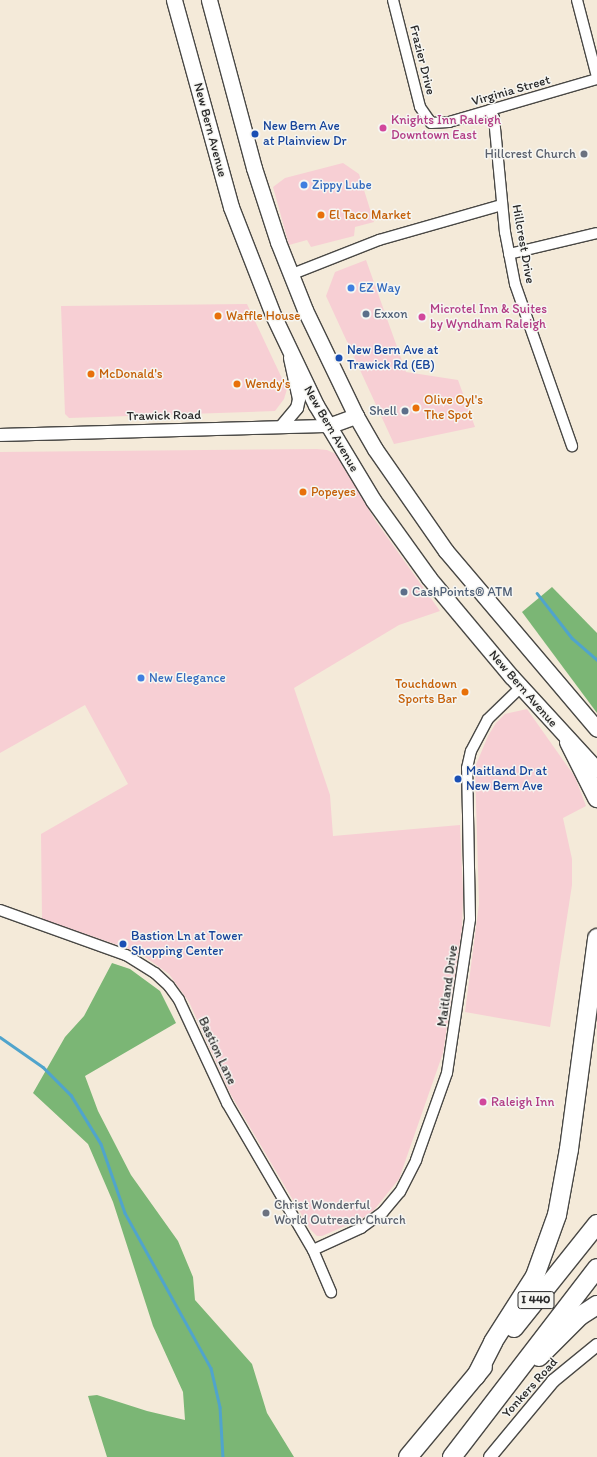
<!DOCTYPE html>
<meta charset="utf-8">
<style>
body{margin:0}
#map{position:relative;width:597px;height:1457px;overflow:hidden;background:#f4ead9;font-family:Itim,sans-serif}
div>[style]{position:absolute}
.built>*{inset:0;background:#f7cfd4}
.forest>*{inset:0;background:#7bb675}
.stream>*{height:2.5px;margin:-1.25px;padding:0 1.25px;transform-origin:1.25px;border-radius:1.25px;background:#50a4cc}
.roads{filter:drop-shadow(1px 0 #494845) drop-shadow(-1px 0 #494845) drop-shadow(0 1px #494845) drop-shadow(0 -1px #494845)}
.minor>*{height:10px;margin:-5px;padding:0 5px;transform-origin:5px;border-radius:5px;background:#fff}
.tertiary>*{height:12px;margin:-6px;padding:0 6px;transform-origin:6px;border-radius:6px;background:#fff}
.primary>*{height:15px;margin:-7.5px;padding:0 7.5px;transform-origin:7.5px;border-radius:7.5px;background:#fff}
.motorway>*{height:18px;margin:-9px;padding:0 9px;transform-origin:9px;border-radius:9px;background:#fff}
.dots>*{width:11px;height:11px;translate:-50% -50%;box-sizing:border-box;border:2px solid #f6f6f2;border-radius:50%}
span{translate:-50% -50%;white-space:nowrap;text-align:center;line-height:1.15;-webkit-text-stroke:3px #f6f6f2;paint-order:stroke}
.shield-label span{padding:1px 3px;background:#f6f6f2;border:1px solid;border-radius:3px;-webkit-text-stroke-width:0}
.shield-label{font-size:12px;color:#2b2b2b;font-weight:700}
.street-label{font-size:13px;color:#2b2b2b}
.hotel-label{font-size:13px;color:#b23c85}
.left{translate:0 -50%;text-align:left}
.transit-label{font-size:13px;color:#164399}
.worship-label{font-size:13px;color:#5b616d}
.right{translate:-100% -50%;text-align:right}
.shop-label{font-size:13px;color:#366cbe}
.food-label{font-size:13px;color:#c56008}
.service-label{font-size:13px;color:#4e5e75}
</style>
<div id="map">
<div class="built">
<i style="clip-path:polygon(343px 163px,359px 174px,374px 222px,355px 227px,354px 236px,311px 247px,307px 240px,289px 245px,273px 187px,285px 178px)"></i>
<i style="clip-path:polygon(366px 260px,406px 372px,458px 380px,475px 427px,394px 444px,326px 296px,335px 272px)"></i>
<i style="clip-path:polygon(247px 304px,287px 389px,284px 399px,275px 411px,69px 418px,65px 414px,61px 306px)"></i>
<i style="clip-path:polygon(317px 449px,327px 450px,336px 454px,375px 520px,440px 611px,399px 625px,294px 688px,330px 795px,333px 836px,460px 825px,463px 893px,462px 928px,443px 1053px,399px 1179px,374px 1210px,361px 1219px,322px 1236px,317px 1236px,310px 1229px,231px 1095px,189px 1002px,169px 974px,138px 952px,42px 919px,41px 834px,128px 784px,85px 705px,0 753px,0 452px)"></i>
<i style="clip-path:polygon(527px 709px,575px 777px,586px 806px,563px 818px,572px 859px,572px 885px,550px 1027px,465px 1012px,479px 904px,475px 767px,488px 736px,496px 723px,505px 714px)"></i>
</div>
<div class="forest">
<i style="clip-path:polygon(552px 587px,597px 633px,597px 713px,522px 612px)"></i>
<i style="clip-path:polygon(112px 963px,130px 969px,160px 991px,176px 1023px,85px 1076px,98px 1111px,131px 1175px,178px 1241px,193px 1277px,195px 1300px,252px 1364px,267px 1413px,294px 1457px,107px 1457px,88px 1396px,97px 1395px,147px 1411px,185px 1420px,183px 1392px,153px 1326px,113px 1202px,88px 1144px,33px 1093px,65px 1037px,84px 1016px)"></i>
</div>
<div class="stream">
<i style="left:537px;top:593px;width:57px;rotate:52.1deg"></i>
<i style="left:572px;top:638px;width:33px;rotate:41deg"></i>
<i style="left:0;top:1037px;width:52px;rotate:34.9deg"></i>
<i style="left:43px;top:1067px;width:40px;rotate:45deg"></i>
<i style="left:71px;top:1095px;width:57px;rotate:58.5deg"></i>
<i style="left:101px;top:1144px;width:73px;rotate:70.8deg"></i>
<i style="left:125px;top:1213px;width:177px;rotate:61deg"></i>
<i style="left:211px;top:1368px;width:40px;rotate:77deg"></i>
<i style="left:220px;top:1407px;width:50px;rotate:86.6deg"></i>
</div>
<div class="roads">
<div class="minor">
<i style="left:393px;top:0;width:110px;rotate:75.8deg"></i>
<i style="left:420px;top:107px;width:19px;rotate:55deg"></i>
<i style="left:431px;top:123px;width:18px;rotate:-3deg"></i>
<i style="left:449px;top:122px;width:154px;rotate:-16.2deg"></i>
<i style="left:577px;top:0;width:80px;rotate:75.4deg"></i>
<i style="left:490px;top:110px;width:9px;rotate:63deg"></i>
<i style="left:494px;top:118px;width:115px;rotate:84.5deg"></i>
<i style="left:505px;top:232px;width:53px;rotate:79.1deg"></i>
<i style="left:515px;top:284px;width:172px;rotate:70.6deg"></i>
<i style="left:509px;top:254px;width:90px;rotate:-13.4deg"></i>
<i style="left:290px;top:275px;width:96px;rotate:-21.5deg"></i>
<i style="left:379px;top:240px;width:128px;rotate:-15.9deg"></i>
<i style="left:0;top:910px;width:134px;rotate:19.7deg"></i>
<i style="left:126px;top:955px;width:34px;rotate:32deg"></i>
<i style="left:155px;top:973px;width:19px;rotate:43deg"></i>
<i style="left:169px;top:986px;width:17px;rotate:54deg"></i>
<i style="left:179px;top:1000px;width:114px;rotate:65deg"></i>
<i style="left:227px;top:1103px;width:170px;rotate:59.7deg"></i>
<i style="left:313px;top:1250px;width:46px;rotate:66.8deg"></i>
<i style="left:313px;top:1250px;width:53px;rotate:-24.6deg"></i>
<i style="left:361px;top:1228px;width:27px;rotate:-36deg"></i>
<i style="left:383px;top:1212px;width:26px;rotate:-50deg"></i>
<i style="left:400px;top:1192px;width:36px;rotate:-63deg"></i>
<i style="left:416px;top:1160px;width:92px;rotate:-70.4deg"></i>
<i style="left:447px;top:1073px;width:156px;rotate:-81.5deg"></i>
<i style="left:470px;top:919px;width:151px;rotate:-91.1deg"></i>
<i style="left:467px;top:768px;width:17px;rotate:-77deg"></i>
<i style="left:471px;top:751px;width:36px;rotate:-62deg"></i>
<i style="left:488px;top:719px;width:46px;rotate:-44.1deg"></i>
</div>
<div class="tertiary">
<i style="left:281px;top:427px;width:25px;rotate:-50deg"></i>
<i style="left:297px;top:408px;width:9px;rotate:-77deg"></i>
<i style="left:299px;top:399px;width:42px;rotate:-102.4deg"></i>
<i style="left:0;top:435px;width:328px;rotate:-1.6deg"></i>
<i style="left:490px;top:1457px;width:99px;rotate:-50.3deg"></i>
<i style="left:553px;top:1381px;width:57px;rotate:-39.3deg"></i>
</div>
<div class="primary">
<i style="left:174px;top:0;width:215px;rotate:74.6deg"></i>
<i style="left:231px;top:207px;width:116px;rotate:68.7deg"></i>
<i style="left:273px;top:315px;width:100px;rotate:64.5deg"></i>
<i style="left:316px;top:405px;width:111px;rotate:59deg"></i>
<i style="left:373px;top:500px;width:96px;rotate:54.3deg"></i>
<i style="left:429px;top:578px;width:128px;rotate:50.1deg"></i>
<i style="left:511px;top:676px;width:127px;rotate:47.5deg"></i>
<i style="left:209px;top:0;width:174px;rotate:75deg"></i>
<i style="left:254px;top:168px;width:78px;rotate:72deg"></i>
<i style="left:278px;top:242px;width:73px;rotate:68.3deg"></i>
<i style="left:305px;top:310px;width:118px;rotate:64.3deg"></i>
<i style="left:356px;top:416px;width:38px;rotate:60deg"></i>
<i style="left:375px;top:449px;width:124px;rotate:55.2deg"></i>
<i style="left:446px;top:551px;width:233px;rotate:49.7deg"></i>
<i style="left:328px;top:426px;width:30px;rotate:-20deg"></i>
</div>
<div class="motorway">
<i style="left:569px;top:742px;width:63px;rotate:63.4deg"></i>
<i style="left:514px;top:1328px;width:133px;rotate:-51.4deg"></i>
<i style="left:539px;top:1357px;width:58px;rotate:-45deg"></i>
<i style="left:580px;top:1316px;width:20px;rotate:-33deg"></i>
<i style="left:476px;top:1376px;width:38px;rotate:-63deg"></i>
<i style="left:493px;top:1342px;width:78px;rotate:-57.5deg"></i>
<i style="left:535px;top:1276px;width:65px;rotate:-70.2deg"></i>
<i style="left:557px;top:1215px;width:67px;rotate:-79.7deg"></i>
<i style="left:569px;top:1149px;width:213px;rotate:-82.4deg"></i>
<i style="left:408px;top:1457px;width:117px;rotate:-50.2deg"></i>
<i style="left:452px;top:1457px;width:238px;rotate:-52.5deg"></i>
</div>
</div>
<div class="dots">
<i style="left:383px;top:128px;background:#d1479c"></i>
<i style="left:255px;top:134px;background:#1a4fb4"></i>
<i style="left:584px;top:154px;background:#6b7280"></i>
<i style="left:304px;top:185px;background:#3f7fe0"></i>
<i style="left:321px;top:215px;background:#e8710a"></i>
<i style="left:351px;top:288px;background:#3f7fe0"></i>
<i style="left:366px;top:314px;background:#5c6f8a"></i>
<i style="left:218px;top:316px;background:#e8710a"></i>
<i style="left:422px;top:317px;background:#d1479c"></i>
<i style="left:339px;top:358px;background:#1a4fb4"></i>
<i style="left:91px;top:374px;background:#e8710a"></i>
<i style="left:237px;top:384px;background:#e8710a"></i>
<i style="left:416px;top:408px;background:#e8710a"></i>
<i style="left:405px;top:411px;background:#5c6f8a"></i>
<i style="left:303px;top:492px;background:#e8710a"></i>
<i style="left:404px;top:592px;background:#5c6f8a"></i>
<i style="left:141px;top:678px;background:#3f7fe0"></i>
<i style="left:465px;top:692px;background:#e8710a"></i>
<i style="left:458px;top:779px;background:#1a4fb4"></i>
<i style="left:123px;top:944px;background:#1a4fb4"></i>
<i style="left:483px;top:1102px;background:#d1479c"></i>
<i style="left:266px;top:1213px;background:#6b7280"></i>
</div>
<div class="shield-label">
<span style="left:536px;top:1300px">I 440</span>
</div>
<div class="street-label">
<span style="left:422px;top:60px;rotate:76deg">Frazier Drive</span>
<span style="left:511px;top:91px;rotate:-16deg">Virginia Street</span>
<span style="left:210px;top:130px;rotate:75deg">New Bern Avenue</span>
<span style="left:523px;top:244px;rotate:80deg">Hillcrest Drive</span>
<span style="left:164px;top:416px;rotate:-1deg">Trawick Road</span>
<span style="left:331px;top:429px;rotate:60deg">New Bern Avenue</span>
<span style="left:523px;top:689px;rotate:49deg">New Bern Avenue</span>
<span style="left:448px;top:986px;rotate:-82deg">Maitland Drive</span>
<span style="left:217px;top:1051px;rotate:65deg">Bastion Lane</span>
<span style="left:530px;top:1388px;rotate:-48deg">Yonkers Road</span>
</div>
<div class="hotel-label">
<span class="left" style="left:391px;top:128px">Knights Inn Raleigh<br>Downtown East</span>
<span class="left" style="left:430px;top:317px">Microtel Inn &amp; Suites<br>by Wyndham Raleigh</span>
<span class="left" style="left:491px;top:1102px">Raleigh Inn</span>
</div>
<div class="transit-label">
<span class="left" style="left:263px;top:134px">New Bern Ave<br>at Plainview Dr</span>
<span class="left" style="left:347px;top:358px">New Bern Ave at<br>Trawick Rd (EB)</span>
<span class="left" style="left:466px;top:779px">Maitland Dr at<br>New Bern Ave</span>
<span class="left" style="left:131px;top:944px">Bastion Ln at Tower<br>Shopping Center</span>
</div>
<div class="worship-label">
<span class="right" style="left:576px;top:154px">Hillcrest Church</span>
<span class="left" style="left:274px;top:1213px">Christ Wonderful<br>World Outreach Church</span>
</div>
<div class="shop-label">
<span class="left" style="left:312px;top:185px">Zippy Lube</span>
<span class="left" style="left:359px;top:288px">EZ Way</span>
<span class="left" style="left:149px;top:678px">New Elegance</span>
</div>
<div class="food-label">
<span class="left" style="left:329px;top:215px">El Taco Market</span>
<span class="left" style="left:226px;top:316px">Waffle House</span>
<span class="left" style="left:99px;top:374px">McDonald's</span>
<span class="left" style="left:245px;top:384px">Wendy's</span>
<span class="left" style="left:424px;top:408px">Olive Oyl's<br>The Spot</span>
<span class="left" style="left:311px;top:492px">Popeyes</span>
<span class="right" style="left:457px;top:692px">Touchdown<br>Sports Bar</span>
</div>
<div class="service-label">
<span class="left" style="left:374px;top:314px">Exxon</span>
<span class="right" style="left:397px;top:411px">Shell</span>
<span class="left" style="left:412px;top:592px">CashPoints® ATM</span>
</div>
</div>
